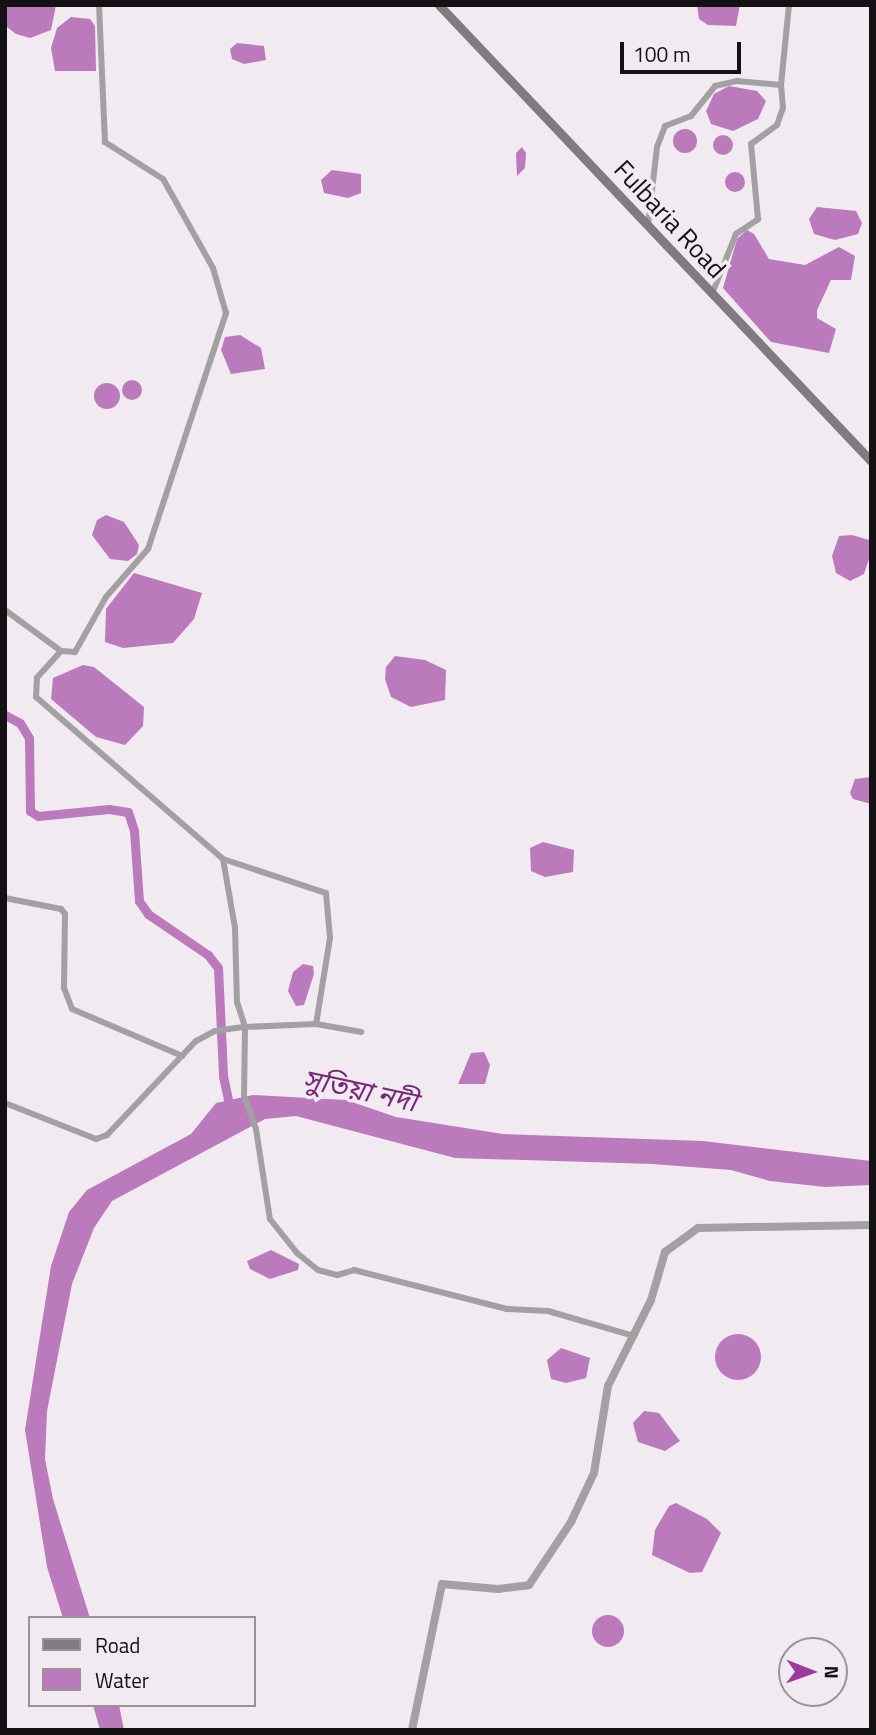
<!DOCTYPE html>
<meta charset="utf-8">
<style>
body{margin:0}
#map{position:relative;width:876px;height:1735px;overflow:hidden;background:#f2eaf1;font-family:"Titillium Web","Noto Sans Bengali",sans-serif}
div>[style]{position:absolute}
.water>*{inset:0;background:#bb7abb}
.round{border-radius:50%}
.canal>*{height:9px;margin:-4.5px;padding:0 4.5px;transform-origin:4.5px;border-radius:4.5px;background:#bb7abb}
.minor>*{height:6px;margin:-3px;padding:0 3px;transform-origin:3px;border-radius:3px;background:#a3a0a3}
.tertiary>*{height:8px;margin:-4px;padding:0 4px;transform-origin:4px;border-radius:4px;background:#a3a0a3}
.secondary>*{height:9px;margin:-4.5px;padding:0 4.5px;transform-origin:4.5px;border-radius:4.5px;background:#7f7b7f}
span{translate:-50% -50%;white-space:nowrap;text-align:center;line-height:1.15;-webkit-text-stroke:7px #f2eaf1;paint-order:stroke}
.street-label{font-size:26px;color:#131113}
.water-label{font-size:28px;color:#772979;font-style:italic}
.frame{position:absolute;inset:0;border:7px solid #131113;pointer-events:none}
.legend{position:absolute;left:28px;top:1616px;width:228px;height:91px;box-sizing:border-box;background:#f2eaf1;border:2px solid #999398;margin:0;padding:9px 12px;list-style:none;font-size:21px;color:#131113}
.legend li{display:flex;align-items:center;gap:14px;height:35px}
.legend b{width:35px;border:2px solid #999398}
.north{position:absolute;left:778px;top:1637px;width:70px;height:70px;box-sizing:border-box;background:#f2eaf1;border:2px solid #999398;border-radius:50%;rotate:91deg;font-size:19px;font-weight:700;line-height:28px;text-align:center;color:#131113}
.north::after{content:'';display:block;margin:auto;width:24px;height:32px;background:#9d3aa0;clip-path:polygon(50% 0,100% 100%,50% 72%,0 100%)}
.scale{position:absolute;left:620px;top:42px;width:121px;height:32px;box-sizing:border-box;border:4px solid #131113;border-top:0;padding-left:9px;font-size:21px;line-height:24px;white-space:nowrap;color:#131113;-webkit-text-stroke:5px #f2eaf1;paint-order:stroke}
</style>
<div id="map">
<div class="water">
<i style="clip-path:polygon(5px 5px,56px 5px,51px 30px,30px 38px,16px 34px,7px 27px)"></i>
<i style="clip-path:polygon(697px 5px,740px 5px,736px 26px,708px 25px,699px 19px)"></i>
<i style="clip-path:polygon(71px 17px,90px 19px,95px 26px,96px 71px,55px 71px,51px 48px,57px 28px)"></i>
<i style="clip-path:polygon(237px 43px,264px 46px,266px 60px,244px 64px,232px 59px,230px 49px)"></i>
<i style="clip-path:polygon(729px 86px,757px 91px,766px 101px,758px 119px,733px 131px,711px 124px,706px 111px,714px 94px)"></i>
<i class="round" style="left:673px;top:129px;width:24px;height:24px"></i>
<i class="round" style="left:713px;top:135px;width:20px;height:20px"></i>
<i style="clip-path:polygon(522px 147px,526px 153px,525px 168px,517px 176px,516px 153px)"></i>
<i style="clip-path:polygon(332px 170px,361px 174px,361px 193px,348px 198px,324px 193px,321px 180px)"></i>
<i class="round" style="left:725px;top:172px;width:20px;height:20px"></i>
<i style="clip-path:polygon(817px 207px,856px 211px,862px 223px,858px 234px,835px 240px,814px 234px,809px 219px)"></i>
<i style="clip-path:polygon(747px 230px,754px 234px,769px 259px,805px 265px,839px 247px,855px 256px,851px 280px,831px 280px,817px 310px,817px 318px,836px 329px,829px 353px,771px 342px,723px 288px,737px 239px)"></i>
<i style="clip-path:polygon(240px 335px,261px 348px,265px 369px,231px 374px,221px 350px,225px 337px)"></i>
<i class="round" style="left:122px;top:380px;width:20px;height:20px"></i>
<i class="round" style="left:94px;top:383px;width:26px;height:26px"></i>
<i style="clip-path:polygon(106px 515px,124px 522px,139px 545px,137px 554px,128px 561px,110px 559px,92px 535px,97px 520px)"></i>
<i style="clip-path:polygon(852px 535px,869px 540px,871px 553px,864px 574px,850px 581px,836px 573px,832px 556px,839px 536px)"></i>
<i style="clip-path:polygon(134px 573px,202px 593px,194px 619px,173px 643px,123px 648px,105px 642px,106px 609px)"></i>
<i style="clip-path:polygon(395px 656px,425px 660px,446px 670px,445px 700px,411px 707px,391px 697px,385px 679px,386px 667px)"></i>
<i style="clip-path:polygon(83px 665px,94px 667px,144px 707px,143px 726px,125px 745px,96px 737px,51px 699px,53px 678px)"></i>
<i style="clip-path:polygon(871px 777px,871px 804px,853px 799px,850px 793px,855px 779px)"></i>
<i style="clip-path:polygon(543px 842px,574px 850px,573px 872px,545px 877px,531px 871px,530px 848px)"></i>
<i style="clip-path:polygon(303px 964px,313px 966px,314px 974px,304px 1005px,296px 1006px,288px 991px,293px 972px)"></i>
<i style="clip-path:polygon(484px 1052px,490px 1065px,485px 1084px,458px 1084px,471px 1053px)"></i>
<i style="clip-path:polygon(253px 1095px,346px 1100px,396px 1117px,503px 1134px,703px 1141px,871px 1161px,871px 1185px,825px 1187px,770px 1181px,731px 1170px,652px 1164px,455px 1158px,296px 1116px,265px 1119px,112px 1201px,94px 1228px,72px 1284px,47px 1411px,45px 1459px,53px 1499px,90px 1618px,63px 1618px,47px 1567px,25px 1430px,51px 1266px,69px 1212px,87px 1190px,191px 1134px,216px 1103px)"></i>
<i style="clip-path:polygon(271px 1250px,299px 1264px,298px 1270px,270px 1279px,250px 1269px,247px 1261px)"></i>
<i class="round" style="left:715px;top:1334px;width:46px;height:46px"></i>
<i style="clip-path:polygon(561px 1348px,590px 1358px,586px 1378px,566px 1383px,551px 1379px,547px 1360px)"></i>
<i style="clip-path:polygon(644px 1411px,659px 1413px,680px 1441px,665px 1451px,638px 1442px,633px 1423px)"></i>
<i style="clip-path:polygon(676px 1503px,707px 1519px,721px 1533px,702px 1572px,690px 1573px,652px 1555px,655px 1530px,669px 1506px)"></i>
<i class="round" style="left:592px;top:1615px;width:32px;height:32px"></i>
<i style="clip-path:polygon(93px 1705px,119px 1705px,124px 1730px,100px 1730px)"></i>
</div>
<div class="canal">
<i style="left:5px;top:715px;width:17px;rotate:28deg"></i>
<i style="left:20px;top:723px;width:17px;rotate:59deg"></i>
<i style="left:29px;top:738px;width:73px;rotate:89.2deg"></i>
<i style="left:30px;top:811px;width:9px;rotate:32deg"></i>
<i style="left:38px;top:816px;width:71px;rotate:-5.6deg"></i>
<i style="left:109px;top:809px;width:19px;rotate:9deg"></i>
<i style="left:128px;top:812px;width:20px;rotate:72deg"></i>
<i style="left:134px;top:831px;width:70px;rotate:85.9deg"></i>
<i style="left:139px;top:901px;width:16px;rotate:55deg"></i>
<i style="left:148px;top:914px;width:73px;rotate:34.3deg"></i>
<i style="left:208px;top:955px;width:16px;rotate:52deg"></i>
<i style="left:218px;top:968px;width:108px;rotate:87.3deg"></i>
<i style="left:223px;top:1076px;width:29px;rotate:78deg"></i>
</div>
<div class="minor">
<i style="left:648px;top:225px;width:79px;rotate:-83.4deg"></i>
<i style="left:657px;top:147px;width:22px;rotate:-69deg"></i>
<i style="left:665px;top:126px;width:28px;rotate:-21deg"></i>
<i style="left:691px;top:116px;width:38px;rotate:-51deg"></i>
<i style="left:715px;top:86px;width:23px;rotate:-13deg"></i>
<i style="left:737px;top:81px;width:44px;rotate:5.2deg"></i>
<i style="left:781px;top:85px;width:80px;rotate:-84.3deg"></i>
<i style="left:712px;top:294px;width:65px;rotate:-68.2deg"></i>
<i style="left:736px;top:234px;width:27px;rotate:-34deg"></i>
<i style="left:758px;top:219px;width:75px;rotate:-95.3deg"></i>
<i style="left:751px;top:144px;width:32px;rotate:-36deg"></i>
<i style="left:777px;top:125px;width:18px;rotate:-71deg"></i>
<i style="left:783px;top:108px;width:23px;rotate:-95deg"></i>
<i style="left:5px;top:610px;width:69px;rotate:36.2deg"></i>
<i style="left:61px;top:651px;width:14px;rotate:4deg"></i>
<i style="left:75px;top:652px;width:63px;rotate:-60.6deg"></i>
<i style="left:106px;top:597px;width:64px;rotate:-48.8deg"></i>
<i style="left:148px;top:549px;width:249px;rotate:-71.7deg"></i>
<i style="left:226px;top:313px;width:47px;rotate:-106.1deg"></i>
<i style="left:213px;top:268px;width:102px;rotate:-119.3deg"></i>
<i style="left:163px;top:179px;width:69px;rotate:-147.5deg"></i>
<i style="left:105px;top:142px;width:137px;rotate:-92.5deg"></i>
<i style="left:61px;top:651px;width:36px;rotate:132deg"></i>
<i style="left:37px;top:678px;width:19px;rotate:93deg"></i>
<i style="left:36px;top:697px;width:247px;rotate:40.9deg"></i>
<i style="left:223px;top:859px;width:108px;rotate:18.3deg"></i>
<i style="left:326px;top:893px;width:45px;rotate:84.9deg"></i>
<i style="left:330px;top:938px;width:87px;rotate:99.2deg"></i>
<i style="left:223px;top:859px;width:70px;rotate:80.1deg"></i>
<i style="left:235px;top:928px;width:74px;rotate:88.5deg"></i>
<i style="left:237px;top:1002px;width:26px;rotate:72deg"></i>
<i style="left:245px;top:1027px;width:71px;rotate:-2.4deg"></i>
<i style="left:316px;top:1024px;width:46px;rotate:10.1deg"></i>
<i style="left:5px;top:898px;width:57px;rotate:11.1deg"></i>
<i style="left:61px;top:909px;width:6px;rotate:51deg"></i>
<i style="left:65px;top:914px;width:74px;rotate:90.8deg"></i>
<i style="left:64px;top:988px;width:22px;rotate:69deg"></i>
<i style="left:72px;top:1009px;width:120px;rotate:23.1deg"></i>
<i style="left:5px;top:1103px;width:98px;rotate:21.6deg"></i>
<i style="left:96px;top:1139px;width:12px;rotate:-20deg"></i>
<i style="left:107px;top:1135px;width:129px;rotate:-46.6deg"></i>
<i style="left:196px;top:1041px;width:21px;rotate:-28deg"></i>
<i style="left:215px;top:1031px;width:30px;rotate:-8deg"></i>
<i style="left:245px;top:1027px;width:69px;rotate:90.8deg"></i>
<i style="left:244px;top:1096px;width:35px;rotate:70deg"></i>
<i style="left:256px;top:1129px;width:91px;rotate:81.2deg"></i>
<i style="left:270px;top:1219px;width:43px;rotate:51.5deg"></i>
<i style="left:297px;top:1253px;width:27px;rotate:39deg"></i>
<i style="left:318px;top:1270px;width:20px;rotate:15deg"></i>
<i style="left:337px;top:1275px;width:18px;rotate:-16deg"></i>
<i style="left:354px;top:1270px;width:158px;rotate:14.3deg"></i>
<i style="left:507px;top:1309px;width:41px;rotate:2.8deg"></i>
<i style="left:548px;top:1311px;width:90px;rotate:16.2deg"></i>
</div>
<div class="tertiary">
<i style="left:412px;top:1730px;width:149px;rotate:-78.4deg"></i>
<i style="left:442px;top:1584px;width:56px;rotate:5.1deg"></i>
<i style="left:498px;top:1589px;width:31px;rotate:-7deg"></i>
<i style="left:529px;top:1585px;width:76px;rotate:-56.3deg"></i>
<i style="left:571px;top:1522px;width:54px;rotate:-64.9deg"></i>
<i style="left:594px;top:1473px;width:88px;rotate:-80.9deg"></i>
<i style="left:608px;top:1386px;width:96px;rotate:-63.4deg"></i>
<i style="left:651px;top:1300px;width:50px;rotate:-73.7deg"></i>
<i style="left:665px;top:1252px;width:41px;rotate:-36deg"></i>
<i style="left:698px;top:1228px;width:173px;rotate:-1deg"></i>
</div>
<div class="secondary">
<i style="left:439px;top:5px;width:628px;rotate:46.55deg"></i>
</div>
<div class="street-label">
<span style="left:670px;top:219px;rotate:47deg">Fulbaria Road</span>
</div>
<div class="water-label">
<span style="left:360px;top:1090px;rotate:12deg">সুতিয়া নদী</span>
</div>
<div class="frame"></div>
<ul class="legend">
<li><b style="height:9px;background:#7f7b7f"></b>Road</li>
<li><b style="height:19px;background:#bb7abb"></b>Water</li>
</ul>
<div class="north">N</div>
<div class="scale">100 m</div>
</div>
